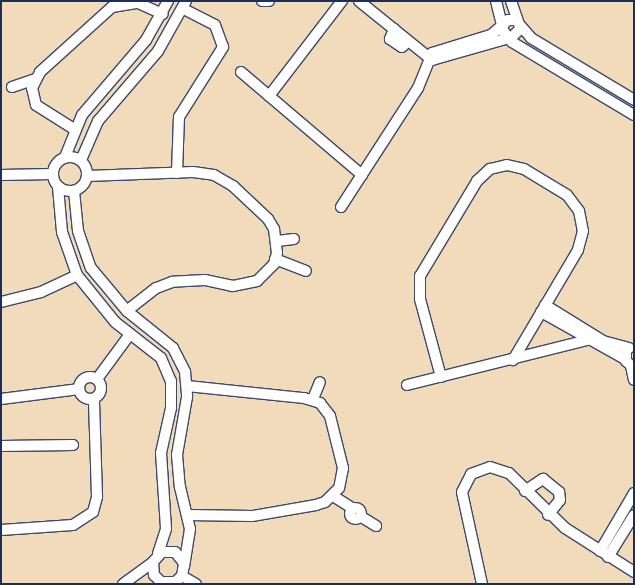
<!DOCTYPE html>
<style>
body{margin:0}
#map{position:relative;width:635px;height:585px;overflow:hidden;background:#f2dbbb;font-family:"Gentium Book Plus",serif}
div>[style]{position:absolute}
.roads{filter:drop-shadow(1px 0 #3b496c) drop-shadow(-1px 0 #3b496c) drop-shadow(0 1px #3b496c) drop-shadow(0 -1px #3b496c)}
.minor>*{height:10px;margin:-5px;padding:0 5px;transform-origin:5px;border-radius:5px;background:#fff}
.minor>.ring{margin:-5px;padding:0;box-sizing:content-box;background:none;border:10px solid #fff;border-radius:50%}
span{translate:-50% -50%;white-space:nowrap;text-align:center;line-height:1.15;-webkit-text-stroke:3.5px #fdfcf7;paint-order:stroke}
.frame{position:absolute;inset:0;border:2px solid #1b2f5e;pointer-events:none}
</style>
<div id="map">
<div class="roads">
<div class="minor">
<i style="left:262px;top:1px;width:7px"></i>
<i style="left:359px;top:1px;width:94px;rotate:38.9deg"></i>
<i style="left:432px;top:60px;width:83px;rotate:-16deg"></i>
<i style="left:512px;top:37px;width:13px;rotate:-45deg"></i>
<i style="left:496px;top:1px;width:32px;rotate:76deg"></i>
<i style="left:504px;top:32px;width:13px;rotate:51deg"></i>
<i style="left:512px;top:42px;width:142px;rotate:30.9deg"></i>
<i style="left:511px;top:1px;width:24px;rotate:71deg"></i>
<i style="left:519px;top:24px;width:18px;rotate:49deg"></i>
<i style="left:531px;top:38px;width:120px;rotate:31deg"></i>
<i style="left:394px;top:29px;width:11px;rotate:112deg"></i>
<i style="left:390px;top:39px;width:14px;rotate:34deg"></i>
<i style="left:402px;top:47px;width:8px;rotate:-45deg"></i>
<i style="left:241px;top:72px;width:159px;rotate:40.4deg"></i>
<i style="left:12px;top:87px;width:24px;rotate:-19deg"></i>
<i style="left:269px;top:96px;width:120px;rotate:-52.5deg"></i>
<i style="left:74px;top:129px;width:45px;rotate:-147.7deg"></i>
<i style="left:36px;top:105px;width:17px;rotate:-103deg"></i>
<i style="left:32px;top:88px;width:18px;rotate:-63deg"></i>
<i style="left:40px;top:72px;width:97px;rotate:-42.1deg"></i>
<i style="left:112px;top:7px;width:26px;rotate:-9deg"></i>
<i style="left:138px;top:3px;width:27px;rotate:24deg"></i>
<i class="ring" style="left:53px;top:157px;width:24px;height:24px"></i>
<i style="left:65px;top:157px;width:45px;rotate:-68deg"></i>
<i style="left:82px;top:115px;width:99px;rotate:-49.5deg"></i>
<i style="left:146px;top:40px;width:45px;rotate:-60.6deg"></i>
<i style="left:81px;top:160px;width:43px;rotate:-66.4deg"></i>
<i style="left:98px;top:121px;width:92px;rotate:-49.4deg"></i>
<i style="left:158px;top:51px;width:57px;rotate:-60.8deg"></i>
<i style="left:177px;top:173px;width:56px;rotate:-88deg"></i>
<i style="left:179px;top:117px;width:83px;rotate:-57.8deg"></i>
<i style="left:223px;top:47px;width:23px;rotate:-110deg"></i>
<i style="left:215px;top:25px;width:36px;rotate:-153deg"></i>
<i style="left:1px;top:175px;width:51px;rotate:-1.1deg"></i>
<i style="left:87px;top:176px;width:106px;rotate:-2.2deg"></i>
<i style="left:193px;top:172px;width:21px;rotate:8deg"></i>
<i style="left:214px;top:175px;width:22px;rotate:30deg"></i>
<i style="left:233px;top:186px;width:48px;rotate:43.3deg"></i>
<i style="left:268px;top:219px;width:12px;rotate:59deg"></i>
<i style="left:274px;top:229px;width:24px;rotate:83deg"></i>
<i style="left:277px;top:253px;width:11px;rotate:105deg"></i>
<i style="left:274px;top:264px;width:24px;rotate:135deg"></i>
<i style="left:257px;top:281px;width:25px;rotate:168deg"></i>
<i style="left:233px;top:286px;width:29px;rotate:-168deg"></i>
<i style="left:205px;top:280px;width:33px;rotate:177deg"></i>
<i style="left:172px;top:282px;width:17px;rotate:159deg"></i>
<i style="left:156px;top:288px;width:37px;rotate:142deg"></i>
<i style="left:58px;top:187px;width:45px;rotate:84.9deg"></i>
<i style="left:62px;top:232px;width:46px;rotate:70.8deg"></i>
<i style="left:77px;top:275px;width:60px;rotate:51deg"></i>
<i style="left:115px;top:322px;width:58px;rotate:38deg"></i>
<i style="left:161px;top:358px;width:25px;rotate:67deg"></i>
<i style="left:171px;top:381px;width:27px;rotate:90deg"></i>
<i style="left:171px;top:408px;width:46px;rotate:102.5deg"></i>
<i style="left:161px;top:453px;width:76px;rotate:86.2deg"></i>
<i style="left:166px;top:529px;width:26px;rotate:108deg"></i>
<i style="left:74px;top:191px;width:40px;rotate:84.3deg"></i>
<i style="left:78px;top:231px;width:39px;rotate:71deg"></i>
<i style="left:91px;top:268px;width:56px;rotate:50.1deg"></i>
<i style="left:127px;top:311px;width:59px;rotate:38.8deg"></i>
<i style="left:173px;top:348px;width:27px;rotate:63deg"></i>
<i style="left:185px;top:372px;width:25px;rotate:85deg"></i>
<i style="left:187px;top:397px;width:59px;rotate:99.8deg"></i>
<i style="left:177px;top:455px;width:32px;rotate:85deg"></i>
<i style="left:180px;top:487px;width:43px;rotate:76.6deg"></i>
<i style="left:190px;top:529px;width:38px;rotate:99deg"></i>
<i style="left:341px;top:207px;width:142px;rotate:-57.1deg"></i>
<i style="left:418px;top:88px;width:38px;rotate:-68deg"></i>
<i style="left:432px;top:53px;width:62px;rotate:-17deg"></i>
<i style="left:491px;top:35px;width:23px;rotate:-41deg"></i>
<i style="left:508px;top:20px;width:9px"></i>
<i style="left:277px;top:241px;width:17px;rotate:-7deg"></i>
<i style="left:275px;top:259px;width:33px;rotate:21deg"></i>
<i style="left:1px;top:302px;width:41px;rotate:-14deg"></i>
<i style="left:41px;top:292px;width:40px;rotate:-25deg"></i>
<i style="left:545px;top:305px;width:68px;rotate:31.8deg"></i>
<i style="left:603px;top:341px;width:27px;rotate:15deg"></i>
<i style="left:541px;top:312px;width:96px;rotate:29.2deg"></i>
<i style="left:626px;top:352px;width:9px;rotate:90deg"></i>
<i style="left:626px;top:361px;width:11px;rotate:41deg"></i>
<i style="left:631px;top:366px;width:14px;rotate:78deg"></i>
<i class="ring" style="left:79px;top:377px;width:12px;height:12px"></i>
<i style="left:441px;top:377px;width:81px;rotate:-105.1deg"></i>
<i style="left:420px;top:299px;width:23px;rotate:-90deg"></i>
<i style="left:420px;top:276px;width:111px;rotate:-59deg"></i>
<i style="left:477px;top:181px;width:18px;rotate:-43deg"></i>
<i style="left:490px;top:169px;width:17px;rotate:-13deg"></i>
<i style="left:507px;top:165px;width:17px;rotate:13deg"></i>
<i style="left:524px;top:169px;width:50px;rotate:31.2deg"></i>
<i style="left:567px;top:195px;width:20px;rotate:53deg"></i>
<i style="left:579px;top:211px;width:20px;rotate:79deg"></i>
<i style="left:583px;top:231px;width:20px;rotate:105deg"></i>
<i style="left:578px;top:250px;width:128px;rotate:120.6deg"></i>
<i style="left:97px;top:379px;width:56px;rotate:-53.7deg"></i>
<i style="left:407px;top:385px;width:186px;rotate:-14deg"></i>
<i style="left:187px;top:386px;width:118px;rotate:5.9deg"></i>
<i style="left:304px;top:398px;width:17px;rotate:17deg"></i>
<i style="left:320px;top:403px;width:16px;rotate:52deg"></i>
<i style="left:330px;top:416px;width:54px;rotate:76deg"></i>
<i style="left:343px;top:468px;width:20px;rotate:101deg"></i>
<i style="left:339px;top:488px;width:20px;rotate:135deg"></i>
<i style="left:325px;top:502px;width:9px;rotate:162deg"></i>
<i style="left:316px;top:505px;width:65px;rotate:170.2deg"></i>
<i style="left:252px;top:516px;width:64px;rotate:-179.1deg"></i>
<i style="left:1px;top:399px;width:79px;rotate:-7.3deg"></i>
<i style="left:313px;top:399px;width:18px;rotate:-68deg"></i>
<i style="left:1px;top:446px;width:72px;rotate:-0.8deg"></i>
<i style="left:525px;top:491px;width:22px;rotate:-34deg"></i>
<i style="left:543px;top:479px;width:21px;rotate:39deg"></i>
<i style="left:559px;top:492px;width:8px;rotate:83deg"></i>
<i style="left:560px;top:500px;width:19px;rotate:129deg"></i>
<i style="left:333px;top:496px;width:22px;rotate:32deg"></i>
<i class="ring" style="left:349.5px;top:507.5px;width:1px;height:1px"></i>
<i style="left:360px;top:516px;width:19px;rotate:32deg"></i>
<i style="left:1px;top:530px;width:72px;rotate:-4deg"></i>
<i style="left:73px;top:525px;width:24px;rotate:-33deg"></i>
<i style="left:93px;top:512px;width:16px;rotate:-75deg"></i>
<i style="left:97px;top:497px;width:98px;rotate:-91.8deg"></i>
<i style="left:600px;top:551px;width:67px;rotate:-59.6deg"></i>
<i style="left:608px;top:557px;width:49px;rotate:-58.2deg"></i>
<i style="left:182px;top:576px;width:16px;rotate:30deg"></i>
<i style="left:123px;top:584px;width:37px;rotate:-36deg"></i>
<i style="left:173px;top:584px;width:12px;rotate:-42deg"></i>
<i style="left:182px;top:576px;width:13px;rotate:-81deg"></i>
<i style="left:184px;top:563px;width:14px;rotate:-129deg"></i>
<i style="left:175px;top:552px;width:13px;rotate:180deg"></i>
<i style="left:162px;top:552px;width:13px;rotate:132deg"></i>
<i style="left:153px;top:562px;width:13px;rotate:86deg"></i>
<i style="left:154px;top:575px;width:10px;rotate:45deg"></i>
<i style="left:161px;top:582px;width:14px"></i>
<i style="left:482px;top:584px;width:94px;rotate:-102.3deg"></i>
<i style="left:462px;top:492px;width:20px;rotate:-63deg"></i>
<i style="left:471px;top:474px;width:20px;rotate:-20deg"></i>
<i style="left:490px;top:467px;width:20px;rotate:18deg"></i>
<i style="left:509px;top:473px;width:78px;rotate:44.5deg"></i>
<i style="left:565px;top:528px;width:82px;rotate:32.5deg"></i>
</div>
</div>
<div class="frame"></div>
</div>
